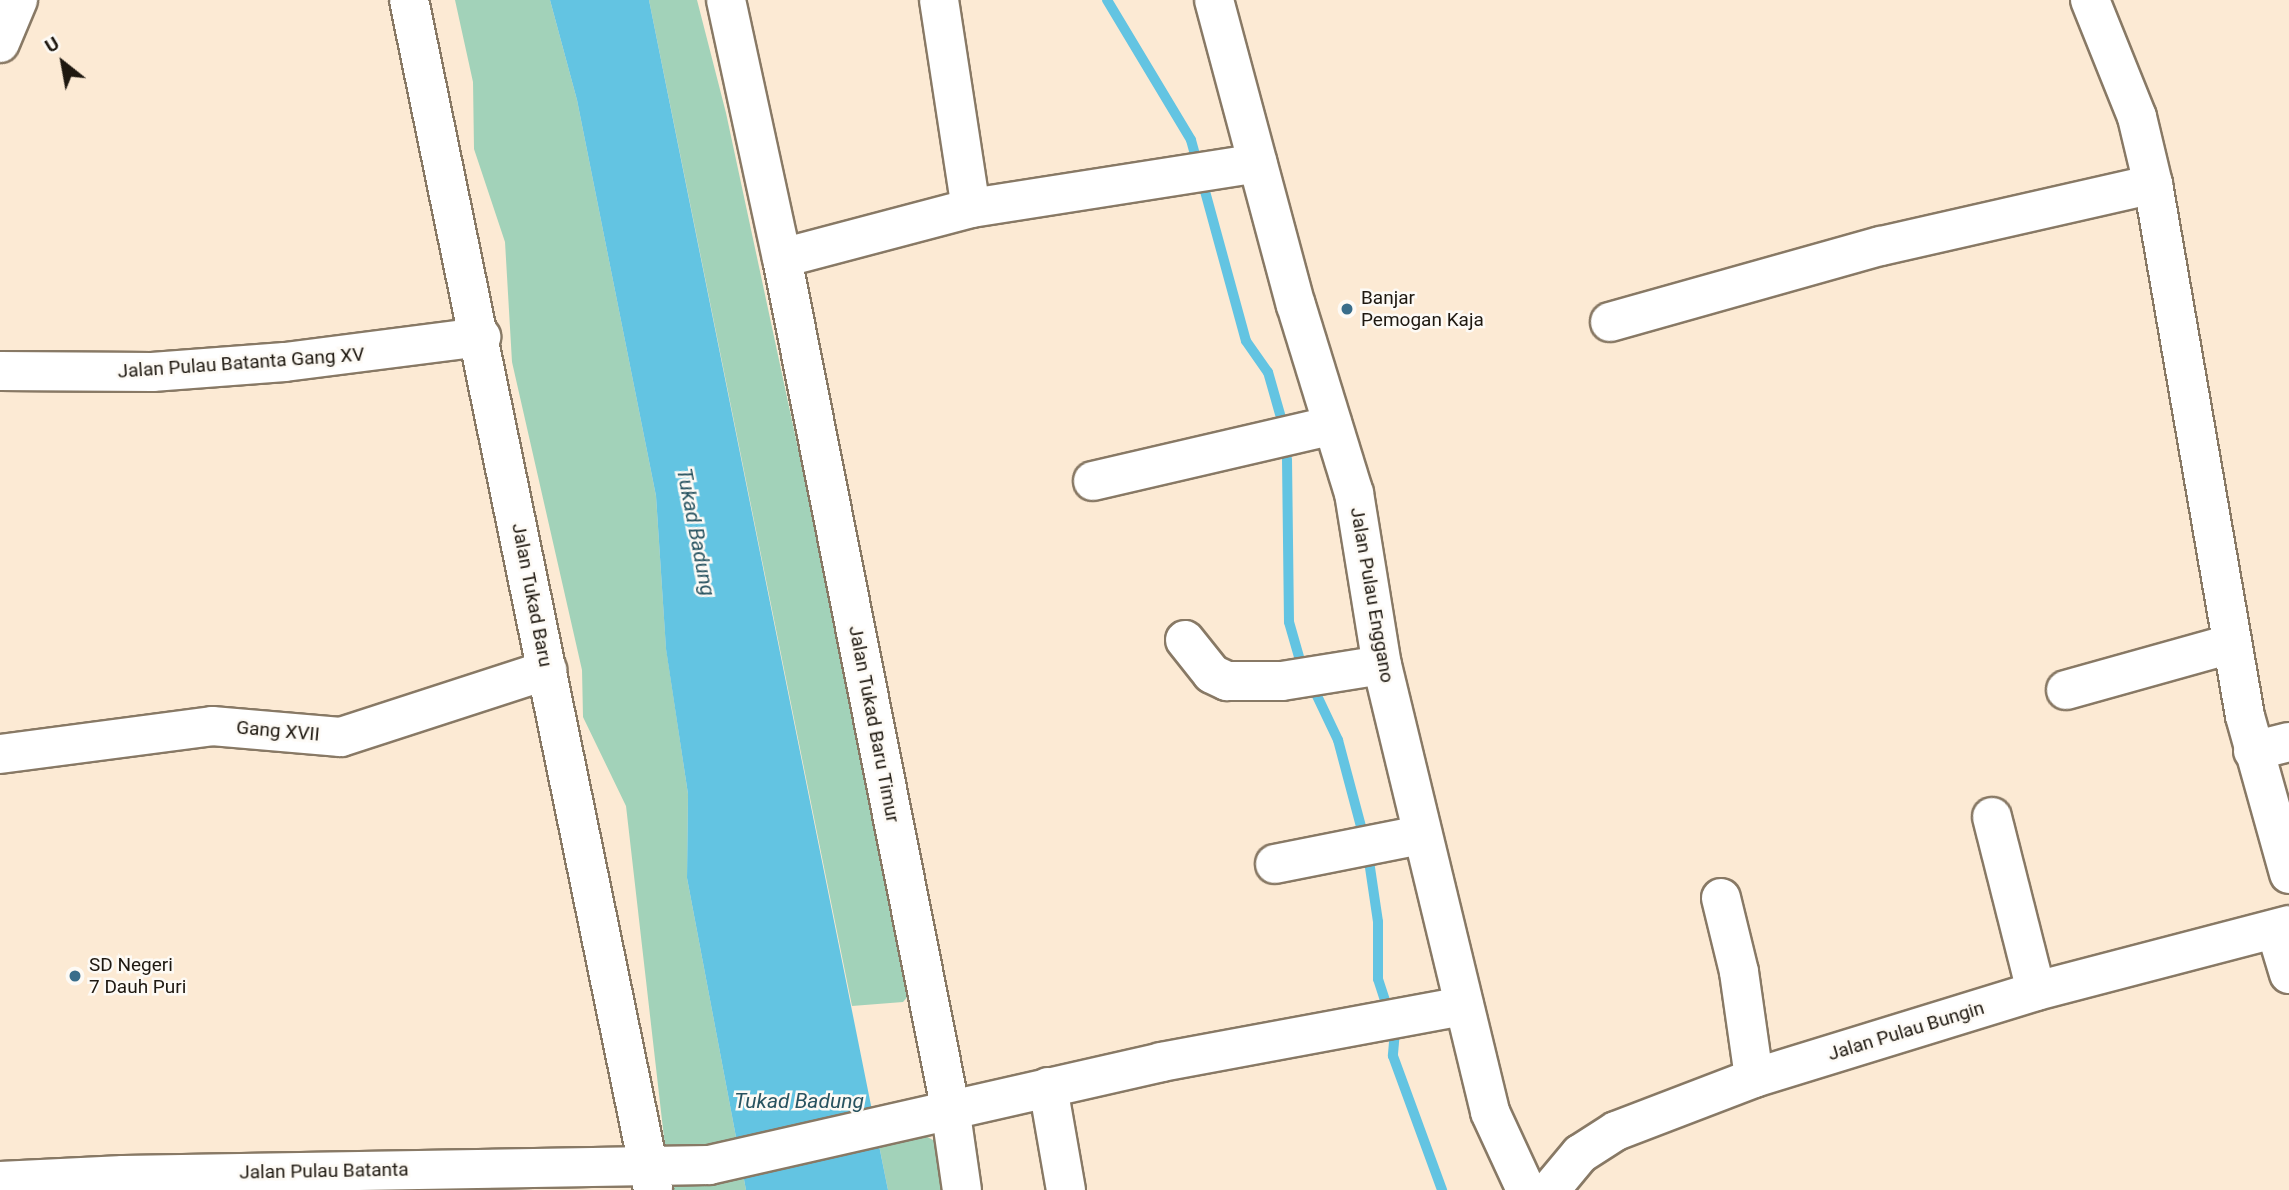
<!DOCTYPE html>
<style>
body{margin:0}
#map{position:relative;width:2289px;height:1190px;overflow:hidden;background:#fcead4;font-family:Roboto,sans-serif}
div>[style]{position:absolute}
.green>*{inset:0;background:#a2d2b9}
.water>*{inset:0;background:#63c4e2}
.stream>*{height:10px;margin:-5px;padding:0 5px;transform-origin:5px;border-radius:5px;background:#63c4e2}
.roads{filter:drop-shadow(2px 0 #887965) drop-shadow(-2px 0 #887965) drop-shadow(0 2px #887965) drop-shadow(0 -2px #887965)}
.minor>*{height:38px;margin:-19px;padding:0 19px;transform-origin:19px;border-radius:19px;background:#fff}
.dots>*{width:19px;height:19px;translate:-50% -50%;box-sizing:border-box;border:4px solid #fdfaf5;border-radius:50%}
span{translate:-50% -50%;white-space:nowrap;text-align:center;line-height:1.15;-webkit-text-stroke:5px #fdfaf5;paint-order:stroke}
.poi-label{font-size:19px;color:#1e1810}
.left{translate:0 -50%;text-align:left}
.street-label{font-size:19px;color:#1e1810}
.water-label{font-size:21px;color:#285360;font-style:italic}
.north{position:absolute;left:28px;top:28px;width:70px;height:70px;-webkit-text-stroke:5px #fdfaf5;paint-order:stroke;rotate:329deg;font-size:19px;font-weight:700;line-height:28px;text-align:center;color:#1e1810}
.north::after{content:'';display:block;margin:auto;width:24px;height:32px;background:#1e1810;clip-path:polygon(50% 0,100% 100%,50% 72%,0 100%)}
</style>
<div id="map">
<div class="green">
<i style="clip-path:polygon(455px 0,550px 0,577px 100px,656px 496px,666px 648px,688px 794px,687px 878px,746px 1190px,670px 1190px,626px 806px,583px 717px,582px 670px,512px 362px,505px 242px,474px 149px,473px 82px)"></i>
<i style="clip-path:polygon(649px 0,697px 0,726px 113px,878px 821px,892px 918px,917px 986px,903px 1002px,852px 1006px)"></i>
<i style="clip-path:polygon(915px 1130px,940px 1144px,949px 1190px,888px 1190px,879px 1145px)"></i>
</div>
<div class="water">
<i style="clip-path:polygon(550px 0,649px 0,888px 1190px,746px 1190px,687px 878px,688px 794px,666px 649px,656px 496px,577px 100px)"></i>
</div>
<div class="stream">
<i style="left:1107px;top:0;width:163px;rotate:59deg"></i>
<i style="left:1191px;top:140px;width:208px;rotate:74.7deg"></i>
<i style="left:1246px;top:341px;width:38px;rotate:55deg"></i>
<i style="left:1268px;top:372px;width:44px;rotate:74.1deg"></i>
<i style="left:1287px;top:459px;width:163px;rotate:89.3deg"></i>
<i style="left:1289px;top:622px;width:40px;rotate:74deg"></i>
<i style="left:1300px;top:660px;width:89px;rotate:64.6deg"></i>
<i style="left:1338px;top:740px;width:101px;rotate:75.1deg"></i>
<i style="left:1368px;top:854px;width:69px;rotate:81.6deg"></i>
<i style="left:1378px;top:922px;width:57px;rotate:90deg"></i>
<i style="left:1378px;top:979px;width:55px;rotate:71.9deg"></i>
<i style="left:1395px;top:1031px;width:25px;rotate:95deg"></i>
<i style="left:1393px;top:1056px;width:143px;rotate:69.9deg"></i>
</div>
<div class="roads">
<div class="minor">
<i style="left:409px;top:0;width:1215px;rotate:78.41deg"></i>
<i style="left:726px;top:0;width:264px;rotate:77.8deg"></i>
<i style="left:782px;top:258px;width:865px;rotate:78.81deg"></i>
<i style="left:950px;top:1107px;width:84px;rotate:81.8deg"></i>
<i style="left:939px;top:0;width:210px;rotate:81.3deg"></i>
<i style="left:1214px;top:0;width:316px;rotate:75deg"></i>
<i style="left:1296px;top:305px;width:197px;rotate:72.9deg"></i>
<i style="left:1354px;top:493px;width:174px;rotate:80.8deg"></i>
<i style="left:1382px;top:665px;width:460px;rotate:76.4deg"></i>
<i style="left:1490px;top:1112px;width:86px;rotate:65.2deg"></i>
<i style="left:2090px;top:0;width:126px;rotate:68.1deg"></i>
<i style="left:2137px;top:117px;width:69px;rotate:76.6deg"></i>
<i style="left:2153px;top:184px;width:540px;rotate:80.19deg"></i>
<i style="left:2245px;top:716px;width:164px;rotate:74.4deg"></i>
<i style="left:0;top:43px;width:47px;rotate:-67.3deg"></i>
<i style="left:782px;top:258px;width:196px;rotate:-14.8deg"></i>
<i style="left:971px;top:208px;width:290px;rotate:-8.9deg"></i>
<i style="left:1610px;top:322px;width:281px;rotate:-15.7deg"></i>
<i style="left:1881px;top:246px;width:279px;rotate:-12.8deg"></i>
<i style="left:0;top:371px;width:152px;rotate:0.4deg"></i>
<i style="left:152px;top:372px;width:133px;rotate:-4.3deg"></i>
<i style="left:285px;top:362px;width:198px;rotate:-7.3deg"></i>
<i style="left:1093px;top:481px;width:246px;rotate:-13.1deg"></i>
<i style="left:1185px;top:640px;width:43px;rotate:51.5deg"></i>
<i style="left:1212px;top:674px;width:17px;rotate:25deg"></i>
<i style="left:1227px;top:681px;width:55px"></i>
<i style="left:1282px;top:681px;width:101px;rotate:-9.1deg"></i>
<i style="left:2066px;top:690px;width:171px;rotate:-15.6deg"></i>
<i style="left:2253px;top:751px;width:37px;rotate:-14deg"></i>
<i style="left:0;top:754px;width:214px;rotate:-7.5deg"></i>
<i style="left:212px;top:726px;width:129px;rotate:4.9deg"></i>
<i style="left:341px;top:737px;width:217px;rotate:-18deg"></i>
<i style="left:1992px;top:817px;width:179px;rotate:75.8deg"></i>
<i style="left:1275px;top:864px;width:148px;rotate:-11.3deg"></i>
<i style="left:1721px;top:898px;width:76px;rotate:76.3deg"></i>
<i style="left:1739px;top:972px;width:107px;rotate:81.9deg"></i>
<i style="left:2276px;top:931px;width:45px;rotate:73.2deg"></i>
<i style="left:1048px;top:1087px;width:105px;rotate:80.1deg"></i>
<i style="left:0;top:1181px;width:123px;rotate:-2.8deg"></i>
<i style="left:123px;top:1175px;width:586px;rotate:-0.98deg"></i>
<i style="left:709px;top:1165px;width:464px;rotate:-12.8deg"></i>
<i style="left:1161px;top:1062px;width:308px;rotate:-10.5deg"></i>
<i style="left:1550px;top:1190px;width:47px;rotate:-50.2deg"></i>
<i style="left:1580px;top:1154px;width:43px;rotate:-32.6deg"></i>
<i style="left:1616px;top:1131px;width:148px;rotate:-21deg"></i>
<i style="left:1754px;top:1078px;width:295px;rotate:-17.1deg"></i>
<i style="left:2036px;top:991px;width:261px;rotate:-14.6deg"></i>
</div>
</div>
<div class="dots">
<i style="left:1347px;top:309px;background:#396d8a"></i>
<i style="left:75px;top:976px;background:#396d8a"></i>
</div>
<div class="poi-label">
<span class="left" style="left:1361px;top:309px">Banjar<br>Pemogan Kaja</span>
<span class="left" style="left:89px;top:976px">SD Negeri<br>7 Dauh Puri</span>
</div>
<div class="street-label">
<span style="left:241px;top:363px;rotate:-4deg">Jalan Pulau Batanta Gang XV</span>
<span style="left:532px;top:595px;rotate:79deg">Jalan Tukad Baru</span>
<span style="left:1372px;top:595px;rotate:80deg">Jalan Pulau Enggano</span>
<span style="left:874px;top:724px;rotate:79deg">Jalan Tukad Baru Timur</span>
<span style="left:278px;top:731px;rotate:5deg">Gang XVII</span>
<span style="left:1906px;top:1031px;rotate:-17deg">Jalan Pulau Bungin</span>
<span style="left:324px;top:1171px;rotate:-1deg">Jalan Pulau Batanta</span>
</div>
<div class="water-label">
<span style="left:696px;top:532px;rotate:79deg">Tukad Badung</span>
<span style="left:799px;top:1101px">Tukad Badung</span>
</div>
<div class="north">U</div>
</div>
